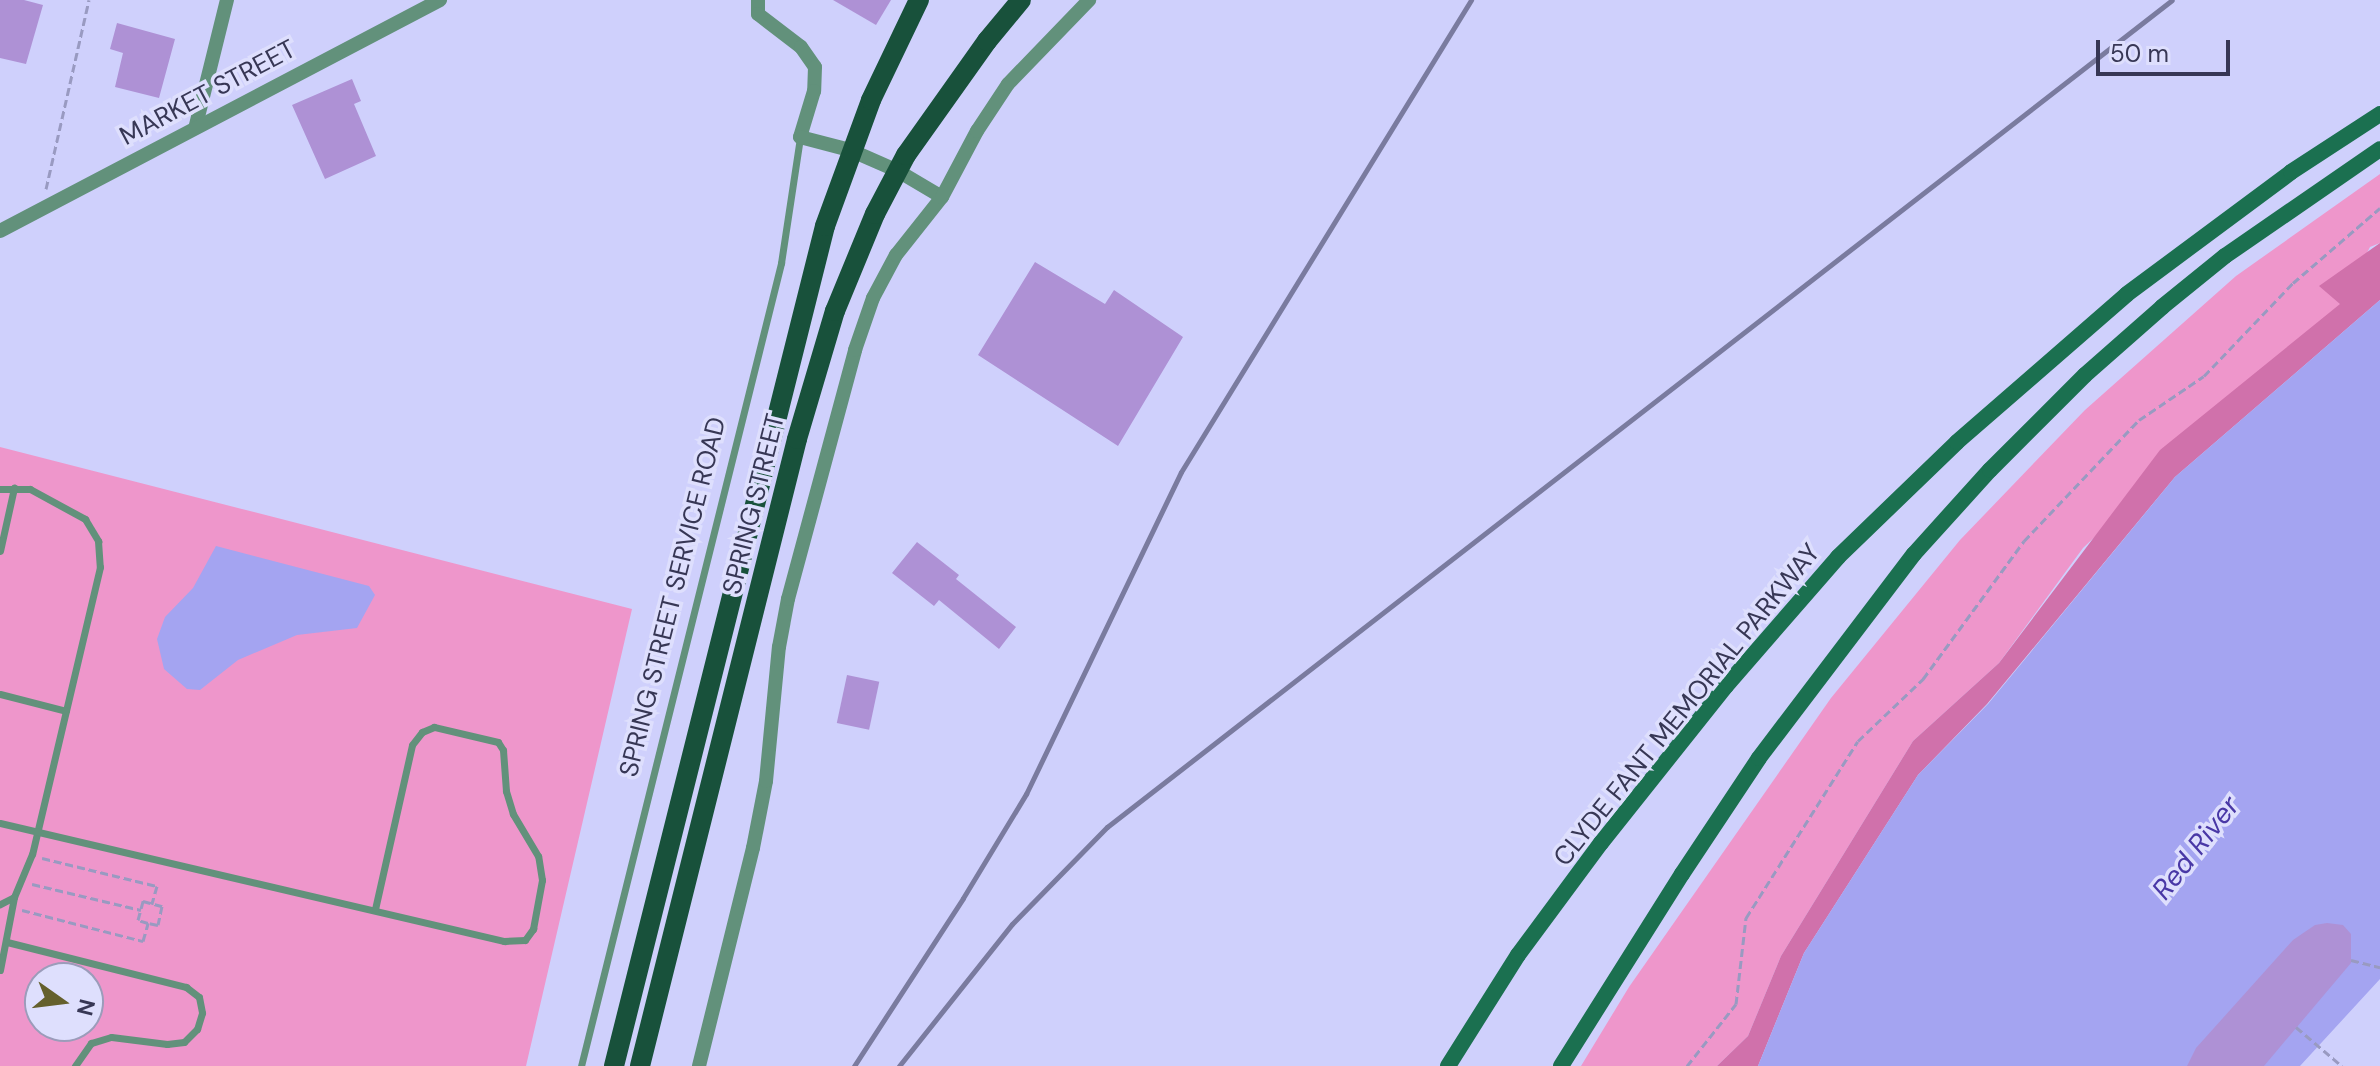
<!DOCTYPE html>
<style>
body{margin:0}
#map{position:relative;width:2380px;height:1066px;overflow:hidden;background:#cfd0fc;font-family:"DM Sans",sans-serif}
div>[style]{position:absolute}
.green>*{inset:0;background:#ee96cb}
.forest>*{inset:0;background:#d071ab}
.water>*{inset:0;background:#a4a4f1}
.building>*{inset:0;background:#ae91d5;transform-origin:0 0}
.path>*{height:3px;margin-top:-1.5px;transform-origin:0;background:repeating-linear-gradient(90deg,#999ac1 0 8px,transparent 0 12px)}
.service>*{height:7px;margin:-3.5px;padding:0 3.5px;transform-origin:3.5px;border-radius:3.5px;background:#62917b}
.minor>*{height:14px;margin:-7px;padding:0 7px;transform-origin:7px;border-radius:7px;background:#62917b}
.secondary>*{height:16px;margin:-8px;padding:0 8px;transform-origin:8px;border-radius:8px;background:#1b7050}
.primary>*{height:20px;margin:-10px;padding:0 10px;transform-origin:10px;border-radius:10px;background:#18513b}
.rail>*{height:5px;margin:-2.5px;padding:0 2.5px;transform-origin:2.5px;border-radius:2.5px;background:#7a7b9f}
span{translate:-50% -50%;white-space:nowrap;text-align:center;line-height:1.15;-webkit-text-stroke:7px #dedffd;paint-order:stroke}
.street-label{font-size:26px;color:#373755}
.water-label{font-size:28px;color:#4938a6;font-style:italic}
.north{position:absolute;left:24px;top:962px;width:80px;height:80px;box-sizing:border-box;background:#dedffd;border:2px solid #9b9cba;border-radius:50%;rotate:104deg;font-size:22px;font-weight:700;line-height:32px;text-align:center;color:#373755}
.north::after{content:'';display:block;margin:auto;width:28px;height:36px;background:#65602d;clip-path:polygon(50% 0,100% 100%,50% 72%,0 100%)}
.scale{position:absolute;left:2096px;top:40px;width:134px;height:36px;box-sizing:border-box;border:4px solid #373755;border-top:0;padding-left:10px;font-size:24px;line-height:28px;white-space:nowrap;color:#373755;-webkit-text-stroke:6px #dedffd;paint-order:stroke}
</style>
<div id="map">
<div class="green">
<i style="clip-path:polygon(2380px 174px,2380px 243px,2370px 247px,2341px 304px,2083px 548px,1999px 663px,1913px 741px,1781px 956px,1748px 1036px,1717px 1066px,1581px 1066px,1629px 987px,1831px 698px,1960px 540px,2085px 410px,2236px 276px)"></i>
<i style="clip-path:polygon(evenodd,0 447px,632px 609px,526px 1066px,0 1066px,0 447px,40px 978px,88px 978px,88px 1026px,40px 1026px,40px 978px)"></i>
</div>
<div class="forest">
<i style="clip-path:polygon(2380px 243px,2380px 300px,2175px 477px,1987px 704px,1918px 775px,1804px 953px,1758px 1066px,1717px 1066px,1748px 1036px,1781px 956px,1913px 741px,1999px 663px,2160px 450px,2340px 304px,2319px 286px)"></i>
</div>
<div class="water">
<i style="clip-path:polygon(2380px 300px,2380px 979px,2300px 1066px,1758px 1066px,1804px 953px,1918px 775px,1988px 704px,2175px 477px)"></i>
<i style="clip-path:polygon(216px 546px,369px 586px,375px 595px,357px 628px,297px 635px,238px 660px,200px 690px,187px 689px,164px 669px,157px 639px,165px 617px,193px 588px)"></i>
</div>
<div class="building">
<i style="clip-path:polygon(0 0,24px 0,43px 5px,26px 64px,0 58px)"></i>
<i style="clip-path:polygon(833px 0,891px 0,876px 25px)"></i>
<i style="clip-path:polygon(117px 23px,175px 39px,159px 98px,115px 87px,123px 53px,110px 49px)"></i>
<i style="clip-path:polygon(352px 79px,361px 101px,354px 104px,376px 156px,325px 179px,292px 105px)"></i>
<i style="clip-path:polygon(1035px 262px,1105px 304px,1114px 290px,1183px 337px,1118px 446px,978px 355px)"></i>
<i style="clip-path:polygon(917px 542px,959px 575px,956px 579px,1016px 627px,999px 649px,939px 600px,934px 606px,892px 573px)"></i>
<i style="left:847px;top:675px;width:33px;height:49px;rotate:12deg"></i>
<i style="clip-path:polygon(2327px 923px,2343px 925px,2351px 934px,2351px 963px,2264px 1066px,2187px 1066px,2196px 1048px,2293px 940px,2315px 925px)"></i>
</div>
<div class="path">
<i style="left:46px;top:189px;width:194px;rotate:-77.2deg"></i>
<i style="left:42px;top:858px;width:118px;rotate:13.7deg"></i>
<i style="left:157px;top:886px;width:19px;rotate:106deg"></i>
<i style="left:32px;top:884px;width:112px;rotate:13.4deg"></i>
<i style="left:22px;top:910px;width:125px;rotate:14.4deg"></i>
<i style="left:143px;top:941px;width:19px;rotate:-74deg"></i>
<i style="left:148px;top:923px;width:10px;rotate:-163deg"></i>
<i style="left:138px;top:920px;width:20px;rotate:-75deg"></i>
<i style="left:143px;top:901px;width:20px;rotate:15deg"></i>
<i style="left:162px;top:906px;width:19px;rotate:102deg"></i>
<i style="left:158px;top:925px;width:10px;rotate:-169deg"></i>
<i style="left:2351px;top:960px;width:30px;rotate:14deg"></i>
<i style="left:2296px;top:1027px;width:60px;rotate:40.3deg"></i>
<i style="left:1687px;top:1066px;width:79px;rotate:-51.7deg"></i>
<i style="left:1736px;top:1004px;width:87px;rotate:-83.4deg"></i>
<i style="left:1746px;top:918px;width:209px;rotate:-57.7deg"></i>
<i style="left:1858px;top:741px;width:90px;rotate:-43.6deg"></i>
<i style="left:1923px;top:679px;width:171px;rotate:-53.8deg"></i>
<i style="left:2024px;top:541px;width:167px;rotate:-46.5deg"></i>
<i style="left:2139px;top:420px;width:78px;rotate:-34.1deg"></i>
<i style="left:2204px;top:376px;width:129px;rotate:-46.3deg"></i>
<i style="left:2293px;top:283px;width:115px;rotate:-40.8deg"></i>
</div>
<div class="service">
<i style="left:0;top:489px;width:30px"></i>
<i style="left:30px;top:489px;width:63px;rotate:28.6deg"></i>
<i style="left:85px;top:519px;width:26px;rotate:59deg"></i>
<i style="left:98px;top:541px;width:26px;rotate:86deg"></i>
<i style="left:100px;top:567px;width:295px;rotate:103.3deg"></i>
<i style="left:32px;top:854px;width:47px;rotate:112.7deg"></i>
<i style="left:14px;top:897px;width:16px;rotate:153deg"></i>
<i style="left:0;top:551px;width:65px;rotate:-77.5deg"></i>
<i style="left:0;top:694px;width:68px;rotate:14.4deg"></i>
<i style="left:0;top:823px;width:518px;rotate:13.18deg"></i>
<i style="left:504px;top:941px;width:21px;rotate:-3deg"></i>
<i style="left:525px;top:940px;width:14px;rotate:-54deg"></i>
<i style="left:533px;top:929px;width:50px;rotate:-79.6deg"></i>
<i style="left:542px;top:880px;width:24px;rotate:-99deg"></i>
<i style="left:538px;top:856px;width:49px;rotate:-120.8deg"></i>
<i style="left:513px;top:814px;width:24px;rotate:-107deg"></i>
<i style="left:506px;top:791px;width:41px;rotate:-94.2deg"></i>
<i style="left:503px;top:750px;width:9px;rotate:-122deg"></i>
<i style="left:498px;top:742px;width:66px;rotate:-166.8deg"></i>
<i style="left:434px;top:727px;width:13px;rotate:157deg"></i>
<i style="left:422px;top:732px;width:16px;rotate:128deg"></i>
<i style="left:412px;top:745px;width:168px;rotate:102.7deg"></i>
<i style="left:7px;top:942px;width:185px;rotate:14.1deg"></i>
<i style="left:186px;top:987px;width:16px;rotate:38deg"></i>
<i style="left:199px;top:997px;width:16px;rotate:79deg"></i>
<i style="left:202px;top:1013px;width:17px;rotate:107deg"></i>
<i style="left:197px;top:1029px;width:18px;rotate:135deg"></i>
<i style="left:184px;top:1042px;width:17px;rotate:173deg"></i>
<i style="left:167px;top:1044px;width:56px;rotate:-172.9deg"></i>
<i style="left:111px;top:1037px;width:21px;rotate:163deg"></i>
<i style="left:91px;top:1043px;width:28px;rotate:125deg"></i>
<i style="left:0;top:970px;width:74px;rotate:-79.1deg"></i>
<i style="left:581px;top:1066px;width:828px;rotate:-76.01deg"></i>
<i style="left:781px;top:263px;width:127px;rotate:-81.4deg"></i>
</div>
<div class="minor">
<i style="left:758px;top:0;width:14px;rotate:90deg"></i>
<i style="left:758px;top:14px;width:54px;rotate:37.5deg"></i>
<i style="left:801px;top:47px;width:24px;rotate:55deg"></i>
<i style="left:815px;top:67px;width:24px;rotate:92deg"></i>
<i style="left:814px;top:91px;width:48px;rotate:106.9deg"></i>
<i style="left:800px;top:137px;width:52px;rotate:14.6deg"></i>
<i style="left:850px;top:150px;width:52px;rotate:23.6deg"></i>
<i style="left:898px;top:171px;width:51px;rotate:30.6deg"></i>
<i style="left:196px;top:125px;width:129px;rotate:-76.1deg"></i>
<i style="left:0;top:231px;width:497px;rotate:-27.7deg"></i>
<i style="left:699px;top:1066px;width:225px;rotate:-76.1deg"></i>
<i style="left:753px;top:848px;width:68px;rotate:-79deg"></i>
<i style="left:766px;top:781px;width:135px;rotate:-84.5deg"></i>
<i style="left:779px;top:647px;width:49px;rotate:-79.4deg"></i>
<i style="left:788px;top:599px;width:258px;rotate:-74.9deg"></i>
<i style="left:855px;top:350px;width:55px;rotate:-70.9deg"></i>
<i style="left:873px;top:298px;width:49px;rotate:-61.9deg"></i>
<i style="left:896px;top:255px;width:74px;rotate:-51.6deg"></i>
<i style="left:942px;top:197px;width:75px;rotate:-62.1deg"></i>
<i style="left:977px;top:131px;width:56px;rotate:-56.6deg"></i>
<i style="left:1008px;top:84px;width:117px;rotate:-46deg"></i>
</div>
<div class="secondary">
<i style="left:1448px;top:1066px;width:131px;rotate:-57.8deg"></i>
<i style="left:1518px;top:955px;width:139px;rotate:-53.5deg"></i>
<i style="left:1601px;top:843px;width:201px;rotate:-51.5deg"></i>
<i style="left:1726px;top:686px;width:171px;rotate:-49deg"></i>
<i style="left:1838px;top:557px;width:165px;rotate:-44deg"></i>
<i style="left:1957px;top:442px;width:225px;rotate:-41deg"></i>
<i style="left:2127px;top:294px;width:204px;rotate:-36.6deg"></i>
<i style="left:2291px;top:172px;width:106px;rotate:-33.1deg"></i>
<i style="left:1561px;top:1066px;width:227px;rotate:-57.8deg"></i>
<i style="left:1682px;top:874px;width:139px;rotate:-56.4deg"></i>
<i style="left:1759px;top:758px;width:256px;rotate:-52.8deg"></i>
<i style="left:1914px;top:554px;width:113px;rotate:-47.9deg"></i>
<i style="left:1990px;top:470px;width:134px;rotate:-45deg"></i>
<i style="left:2085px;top:375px;width:103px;rotate:-41.4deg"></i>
<i style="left:2162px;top:307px;width:81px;rotate:-39deg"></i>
<i style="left:2225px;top:256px;width:188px;rotate:-34.6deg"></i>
</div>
<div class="primary">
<i style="left:614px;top:1066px;width:866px;rotate:-75.9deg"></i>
<i style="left:825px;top:226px;width:134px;rotate:-69.9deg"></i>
<i style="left:871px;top:100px;width:111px;rotate:-64.4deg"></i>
<i style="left:640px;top:1066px;width:646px;rotate:-75.94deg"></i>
<i style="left:797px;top:439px;width:134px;rotate:-73.5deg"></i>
<i style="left:835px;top:311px;width:105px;rotate:-67.6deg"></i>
<i style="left:875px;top:214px;width:67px;rotate:-62.3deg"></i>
<i style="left:906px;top:155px;width:140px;rotate:-54.6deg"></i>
<i style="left:987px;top:41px;width:53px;rotate:-50.3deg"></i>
</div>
<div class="rail">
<i style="left:854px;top:1066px;width:200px;rotate:-57deg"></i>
<i style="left:963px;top:898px;width:122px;rotate:-58.8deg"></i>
<i style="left:1026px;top:794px;width:357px;rotate:-64.3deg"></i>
<i style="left:1181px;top:472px;width:554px;rotate:-58.43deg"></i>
<i style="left:899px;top:1066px;width:181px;rotate:-51.5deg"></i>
<i style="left:1012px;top:924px;width:136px;rotate:-45.6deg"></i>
<i style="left:1107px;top:827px;width:1348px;rotate:-37.83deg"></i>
</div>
<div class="street-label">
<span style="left:208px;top:93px;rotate:-28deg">MARKET STREET</span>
<span style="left:754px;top:504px;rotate:-76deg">SPRING STREET</span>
<span style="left:673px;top:597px;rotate:-76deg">SPRING STREET SERVICE ROAD</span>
<span style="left:1687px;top:705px;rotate:-51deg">CLYDE FANT MEMORIAL PARKWAY</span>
</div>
<div class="water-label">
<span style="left:2196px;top:848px;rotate:-52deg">Red River</span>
</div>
<div class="north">N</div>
<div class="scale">50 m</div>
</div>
